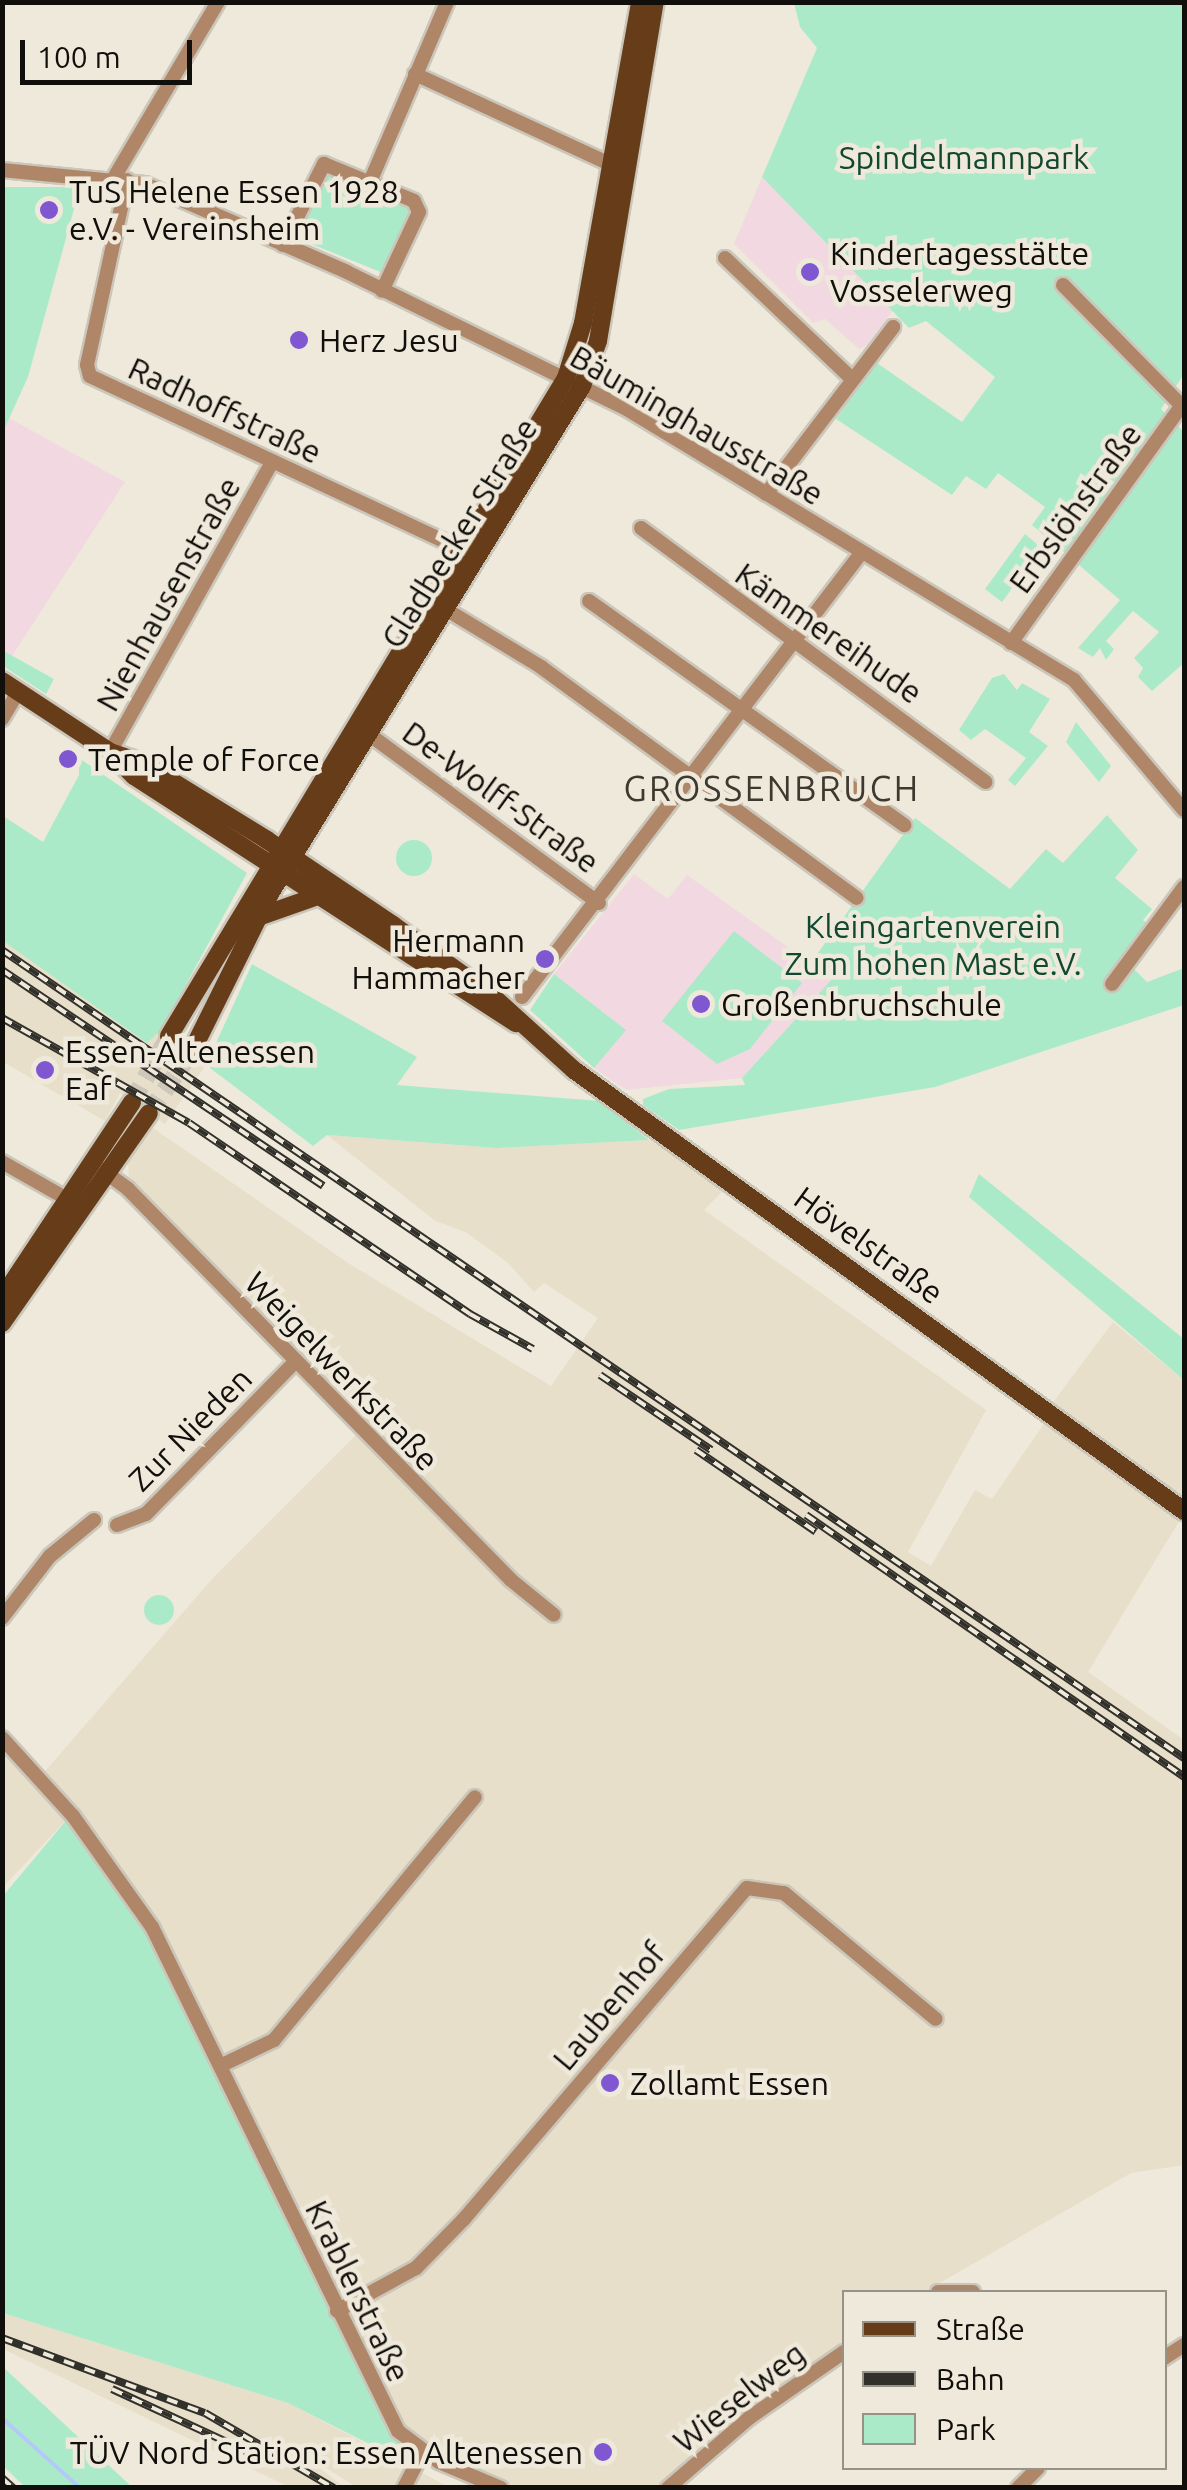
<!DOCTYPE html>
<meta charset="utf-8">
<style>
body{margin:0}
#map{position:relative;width:1187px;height:2490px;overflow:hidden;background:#efe9db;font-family:Ubuntu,sans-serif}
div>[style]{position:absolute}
.built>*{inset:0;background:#e7dfca}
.education>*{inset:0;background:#f1d8e1}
.green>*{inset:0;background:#abeac8;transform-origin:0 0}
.round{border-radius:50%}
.stream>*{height:4px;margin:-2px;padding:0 2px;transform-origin:2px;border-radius:2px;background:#b3caf9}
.major-tunnel>*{height:18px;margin-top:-9px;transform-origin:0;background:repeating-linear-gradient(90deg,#cec8bc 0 18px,transparent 0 27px)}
.roads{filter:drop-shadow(2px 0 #cbc6ba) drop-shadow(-2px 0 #cbc6ba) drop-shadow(0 2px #cbc6ba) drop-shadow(0 -2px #cbc6ba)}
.minor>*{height:14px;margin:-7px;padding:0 7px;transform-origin:7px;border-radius:7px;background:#af8667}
.major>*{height:18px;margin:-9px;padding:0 9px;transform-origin:9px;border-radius:9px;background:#663c19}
.rail>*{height:8px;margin-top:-4px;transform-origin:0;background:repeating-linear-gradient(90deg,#efe9db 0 11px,#32302a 0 22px);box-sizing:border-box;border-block:2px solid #32302a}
.dots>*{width:28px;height:28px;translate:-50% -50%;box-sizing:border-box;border:5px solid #efe9db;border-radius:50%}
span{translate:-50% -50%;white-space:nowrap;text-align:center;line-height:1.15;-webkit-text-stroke:9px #efe9db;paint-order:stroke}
.park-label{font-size:32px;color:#104830}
.poi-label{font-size:32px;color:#110f0b}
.left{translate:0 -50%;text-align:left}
.right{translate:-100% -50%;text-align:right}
.street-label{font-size:32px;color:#110f0b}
.neighbourhood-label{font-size:35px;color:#3e392e;letter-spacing:2.5px}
.frame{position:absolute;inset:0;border:5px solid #110f0b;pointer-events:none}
.legend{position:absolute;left:842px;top:2290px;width:325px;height:180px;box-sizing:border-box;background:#efe9db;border:2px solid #969288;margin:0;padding:12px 18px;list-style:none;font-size:30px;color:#110f0b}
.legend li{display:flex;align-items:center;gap:20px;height:50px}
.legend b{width:50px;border:2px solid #969288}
.scale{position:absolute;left:20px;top:40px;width:172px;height:45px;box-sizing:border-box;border:5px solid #110f0b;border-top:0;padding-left:12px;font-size:30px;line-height:35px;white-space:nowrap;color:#110f0b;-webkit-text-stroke:8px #efe9db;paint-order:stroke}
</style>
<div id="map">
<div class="built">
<i style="clip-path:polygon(2px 886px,206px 1065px,165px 1124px,120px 1093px,105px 1121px,3px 1062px)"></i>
<i style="clip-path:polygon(153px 1128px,348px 1263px,551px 1386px,598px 1318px,544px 1283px,534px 1292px,508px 1263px,467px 1233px,434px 1220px,327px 1135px,497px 1148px,649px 1140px,728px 1186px,704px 1210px,986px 1410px,908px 1552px,931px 1566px,975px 1490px,992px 1499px,1050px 1415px,1184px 1513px,1088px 1672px,1184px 1740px,1184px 2165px,1131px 2173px,924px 2292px,844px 2292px,844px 2346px,740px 2417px,664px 2487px,503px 2487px,410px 2443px,171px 1955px,40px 1777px,212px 1579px,362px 1429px,129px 1177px,128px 1163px)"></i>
<i style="clip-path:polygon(1113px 1322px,1184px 1380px,1184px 1509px,1048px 1409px)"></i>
<i style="clip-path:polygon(3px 1747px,69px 1817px,3px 1887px)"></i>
<i style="clip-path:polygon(3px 2313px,288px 2403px,449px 2487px,416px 2487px,404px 2480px,399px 2487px,356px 2487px,289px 2444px,344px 2487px,289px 2487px,3px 2349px)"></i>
</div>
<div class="education">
<i style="clip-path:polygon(762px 177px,894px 309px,867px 345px,859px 349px,825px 319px,813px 323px,734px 244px)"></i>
<i style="clip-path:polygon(9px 418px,125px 482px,12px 656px,2px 650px,2px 432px)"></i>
<i style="clip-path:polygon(634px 874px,668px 899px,687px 875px,832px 979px,742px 1078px,626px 1090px,594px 1068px,625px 1029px,554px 974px)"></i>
</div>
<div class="green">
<i style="clip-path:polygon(794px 3px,1184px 3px,1184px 374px,1161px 409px,1184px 432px,1184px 663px,1152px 691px,1138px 677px,1143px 668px,1134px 658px,1159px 632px,1133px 611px,1106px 641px,1114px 649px,1106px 660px,1100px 648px,1093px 657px,1078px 648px,1120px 600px,1032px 525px,1045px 507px,998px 473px,986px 489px,966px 476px,952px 495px,836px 419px,877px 363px,962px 422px,995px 377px,926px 321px,909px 328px,762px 177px,817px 48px,800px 27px)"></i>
<i style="left:323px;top:170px;width:96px;height:73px;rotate:22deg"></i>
<i style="clip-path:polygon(3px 187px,80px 187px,28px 377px,3px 432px)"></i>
<i style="clip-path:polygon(1025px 534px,1037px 544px,1035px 557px,1002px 602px,985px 589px)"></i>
<i style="clip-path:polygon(2px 650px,54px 679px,46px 694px,3px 666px)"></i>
<i style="clip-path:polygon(1004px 674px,1017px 690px,1022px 683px,1050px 699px,1029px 732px,1048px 746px,1015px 786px,1008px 780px,1026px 758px,985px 729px,971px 740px,959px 730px,992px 678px)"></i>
<i style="clip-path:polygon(1076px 722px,1111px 766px,1099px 782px,1066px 742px)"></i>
<i style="clip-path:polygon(79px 758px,247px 873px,161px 1030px,147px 1043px,3px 941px,3px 816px,43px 842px,79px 775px)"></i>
<i style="clip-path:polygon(1107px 815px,1138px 850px,1115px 878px,1152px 909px,1143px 920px,1149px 925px,1123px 958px,1147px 982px,1184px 968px,1184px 1005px,935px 1087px,679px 1130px,643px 1105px,643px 1099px,669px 1089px,745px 1085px,742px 1078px,832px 979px,810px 964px,915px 818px,1010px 889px,1046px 849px,1063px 863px)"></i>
<i class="round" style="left:396px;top:840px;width:36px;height:36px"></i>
<i style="clip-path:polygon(734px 931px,802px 983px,750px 1049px,717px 1064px,662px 1021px)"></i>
<i style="clip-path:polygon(252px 964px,417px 1057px,397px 1085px,600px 1101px,649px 1140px,497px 1148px,327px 1135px,313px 1146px,206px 1065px)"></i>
<i style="clip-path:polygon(554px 974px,626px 1030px,594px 1068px,530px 1010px)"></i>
<i style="clip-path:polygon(979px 1174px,1184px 1339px,1184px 1380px,969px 1197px)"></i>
<i class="round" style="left:144px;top:1595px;width:30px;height:30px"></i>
<i style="clip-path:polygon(69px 1817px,161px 1957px,382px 2411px,417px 2454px,411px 2465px,288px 2403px,3px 2313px,2px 1897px)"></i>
<i style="clip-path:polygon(3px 2367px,132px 2487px,25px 2487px,3px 2466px)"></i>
</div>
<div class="stream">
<i style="left:2px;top:2418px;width:105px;rotate:41.9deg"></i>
</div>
<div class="major-tunnel">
<i style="left:132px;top:1102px;width:76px;rotate:-60.7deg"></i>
<i style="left:149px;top:1113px;width:75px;rotate:-55.3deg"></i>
</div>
<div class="roads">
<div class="minor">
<i style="left:415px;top:74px;width:215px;rotate:24.8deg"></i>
<i style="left:2px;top:170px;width:144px;rotate:5.6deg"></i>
<i style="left:145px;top:184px;width:220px;rotate:23.5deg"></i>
<i style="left:347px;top:272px;width:309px;rotate:26.1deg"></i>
<i style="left:625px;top:408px;width:525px;rotate:31.21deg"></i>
<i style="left:1074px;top:680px;width:170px;rotate:49.8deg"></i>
<i style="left:115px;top:176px;width:202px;rotate:-59.4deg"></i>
<i style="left:127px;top:180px;width:189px;rotate:102.2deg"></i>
<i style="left:87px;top:365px;width:11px;rotate:75deg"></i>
<i style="left:90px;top:376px;width:414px;rotate:25deg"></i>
<i style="left:370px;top:182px;width:196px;rotate:-66.8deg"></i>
<i style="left:283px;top:245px;width:91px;rotate:-63.2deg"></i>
<i style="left:324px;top:164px;width:97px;rotate:22.3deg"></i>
<i style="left:414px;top:201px;width:12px;rotate:66deg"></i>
<i style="left:419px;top:212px;width:87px;rotate:115.1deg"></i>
<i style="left:725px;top:258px;width:175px;rotate:43.6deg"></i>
<i style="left:1063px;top:285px;width:173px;rotate:45.5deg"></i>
<i style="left:766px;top:494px;width:210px;rotate:-52.7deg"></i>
<i style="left:641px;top:528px;width:428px;rotate:36.4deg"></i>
<i style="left:589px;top:601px;width:387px;rotate:35.4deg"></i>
<i style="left:447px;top:610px;width:110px;rotate:31.2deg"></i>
<i style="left:541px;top:667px;width:391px;rotate:36.2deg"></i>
<i style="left:1011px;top:643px;width:297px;rotate:-54.3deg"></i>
<i style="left:2px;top:719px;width:33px;rotate:-59deg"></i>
<i style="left:370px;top:735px;width:284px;rotate:36.3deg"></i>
<i style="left:110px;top:752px;width:332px;rotate:-60.8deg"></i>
<i style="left:1112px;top:984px;width:121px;rotate:-53.4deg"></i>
<i style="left:522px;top:997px;width:560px;rotate:-52.62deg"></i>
<i style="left:2px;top:1162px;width:77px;rotate:29.6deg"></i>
<i style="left:98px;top:1167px;width:37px;rotate:36deg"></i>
<i style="left:128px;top:1189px;width:547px;rotate:45.59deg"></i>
<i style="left:511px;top:1580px;width:55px;rotate:39.1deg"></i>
<i style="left:117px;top:1525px;width:31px;rotate:-21deg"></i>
<i style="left:146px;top:1514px;width:213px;rotate:-45.6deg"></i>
<i style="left:2px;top:1618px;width:78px;rotate:-52.3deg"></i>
<i style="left:50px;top:1556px;width:57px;rotate:-39.3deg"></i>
<i style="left:2px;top:1738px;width:105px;rotate:47.7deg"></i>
<i style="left:73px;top:1816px;width:136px;rotate:54.6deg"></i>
<i style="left:152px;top:1927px;width:561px;rotate:63.98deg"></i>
<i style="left:398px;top:2431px;width:51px;rotate:37.1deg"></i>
<i style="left:439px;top:2462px;width:67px;rotate:22.8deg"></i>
<i style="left:220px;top:2066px;width:60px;rotate:-25.7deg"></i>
<i style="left:274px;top:2040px;width:315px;rotate:-50.4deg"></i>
<i style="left:938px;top:2292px;width:35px"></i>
<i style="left:337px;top:2311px;width:90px;rotate:-28.6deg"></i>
<i style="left:416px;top:2268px;width:69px;rotate:-45.6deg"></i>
<i style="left:464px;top:2219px;width:435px;rotate:-49.5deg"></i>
<i style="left:747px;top:1888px;width:37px;rotate:8deg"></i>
<i style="left:784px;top:1893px;width:197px;rotate:39.7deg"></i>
<i style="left:1164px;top:2358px;width:24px;rotate:-33deg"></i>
<i style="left:404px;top:2488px;width:39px;rotate:-63deg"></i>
<i style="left:668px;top:2488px;width:107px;rotate:-40.8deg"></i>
<i style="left:749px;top:2418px;width:116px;rotate:-34.8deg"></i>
<i style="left:1018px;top:2488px;width:28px;rotate:-45deg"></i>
</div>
<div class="major">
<i style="left:2px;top:681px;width:129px;rotate:33.3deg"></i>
<i style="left:110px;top:752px;width:34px;rotate:19deg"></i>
<i style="left:142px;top:763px;width:147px;rotate:31.6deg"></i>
<i style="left:267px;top:840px;width:152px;rotate:34deg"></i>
<i style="left:393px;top:925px;width:120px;rotate:35.5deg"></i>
<i style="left:491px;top:995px;width:112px;rotate:42.1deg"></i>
<i style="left:574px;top:1070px;width:753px;rotate:35.87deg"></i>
<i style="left:114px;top:756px;width:28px;rotate:45deg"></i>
<i style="left:134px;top:776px;width:455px;rotate:32.9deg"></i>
<i style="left:258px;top:917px;width:64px;rotate:-19.3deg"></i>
<i style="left:169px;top:1036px;width:768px;rotate:-58.9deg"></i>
<i style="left:566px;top:378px;width:58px;rotate:-72.8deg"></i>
<i style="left:583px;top:323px;width:326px;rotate:-79.9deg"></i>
<i style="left:192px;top:1051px;width:178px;rotate:-63.6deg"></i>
<i style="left:271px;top:892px;width:594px;rotate:-58.42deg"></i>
<i style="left:582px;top:386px;width:48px;rotate:-70.4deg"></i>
<i style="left:598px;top:341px;width:344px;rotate:-80.5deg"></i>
<i style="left:2px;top:1298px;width:235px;rotate:-56.4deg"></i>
<i style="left:2px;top:1323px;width:256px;rotate:-55deg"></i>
</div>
</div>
<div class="rail">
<i style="left:2px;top:950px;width:1432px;rotate:34.36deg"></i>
<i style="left:2px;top:970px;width:387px;rotate:33.9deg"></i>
<i style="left:2px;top:1018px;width:214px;rotate:29.3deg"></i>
<i style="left:189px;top:1123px;width:340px;rotate:34.2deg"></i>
<i style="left:470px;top:1314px;width:72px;rotate:29.1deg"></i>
<i style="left:600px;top:1375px;width:134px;rotate:34deg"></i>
<i style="left:696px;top:1450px;width:145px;rotate:34.3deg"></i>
<i style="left:806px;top:1515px;width:460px;rotate:34.7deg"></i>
<i style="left:2px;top:2338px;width:216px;rotate:20.3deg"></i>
<i style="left:205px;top:2413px;width:149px;rotate:30.2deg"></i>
<i style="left:112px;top:2389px;width:160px;rotate:24.8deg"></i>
<i style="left:2px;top:2478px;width:15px;rotate:42deg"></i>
</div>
<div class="dots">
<i style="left:49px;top:210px;background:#7e57d1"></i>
<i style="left:810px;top:272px;background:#7e57d1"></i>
<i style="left:299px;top:340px;background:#7e57d1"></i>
<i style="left:68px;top:759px;background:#7e57d1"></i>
<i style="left:545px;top:959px;background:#7e57d1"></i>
<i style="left:701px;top:1004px;background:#7e57d1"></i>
<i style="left:45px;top:1070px;background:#7e57d1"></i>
<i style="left:610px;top:2083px;background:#7e57d1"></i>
<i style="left:603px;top:2452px;background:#7e57d1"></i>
</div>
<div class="park-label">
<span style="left:964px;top:157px">Spindelmannpark</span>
<span style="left:933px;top:945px">Kleingartenverein<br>Zum hohen Mast e.V.</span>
</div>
<div class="poi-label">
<span class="left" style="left:69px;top:210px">TuS Helene Essen 1928<br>e.V. - Vereinsheim</span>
<span class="left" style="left:830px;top:272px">Kindertagesstätte<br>Vosselerweg</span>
<span class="left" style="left:319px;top:340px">Herz Jesu</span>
<span class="left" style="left:88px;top:759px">Temple of Force</span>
<span class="right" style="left:525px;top:959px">Hermann<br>Hammacher</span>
<span class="left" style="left:721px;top:1004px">Großenbruchschule</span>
<span class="left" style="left:65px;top:1070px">Essen-Altenessen<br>Eaf</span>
<span class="left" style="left:630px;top:2083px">Zollamt Essen</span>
<span class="right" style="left:583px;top:2452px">TÜV Nord Station: Essen Altenessen</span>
</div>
<div class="street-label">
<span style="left:225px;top:410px;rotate:25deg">Radhoffstraße</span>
<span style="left:697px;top:425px;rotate:30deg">Bäuminghausstraße</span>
<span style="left:1075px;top:508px;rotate:-54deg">Erbslöhstraße</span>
<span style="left:459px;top:533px;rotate:-58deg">Gladbecker Straße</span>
<span style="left:168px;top:594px;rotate:-61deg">Nienhausenstraße</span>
<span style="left:829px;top:633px;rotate:35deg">Kämmereihude</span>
<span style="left:501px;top:797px;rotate:36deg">De-Wolff-Straße</span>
<span style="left:869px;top:1245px;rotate:36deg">Hövelstraße</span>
<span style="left:342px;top:1371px;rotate:46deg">Weigelwerkstraße</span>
<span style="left:190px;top:1429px;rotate:-45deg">Zur Nieden</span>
<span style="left:609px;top:2006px;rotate:-50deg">Laubenhof</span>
<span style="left:358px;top:2291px;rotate:64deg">Krablerstraße</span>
<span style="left:739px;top:2397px;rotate:-38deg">Wieselweg</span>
</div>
<div class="neighbourhood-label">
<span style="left:772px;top:788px">GROSSENBRUCH</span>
</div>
<div class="frame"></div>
<ul class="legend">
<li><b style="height:12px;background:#663c19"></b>Straße</li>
<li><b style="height:12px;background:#32302a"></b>Bahn</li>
<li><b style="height:28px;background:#abeac8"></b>Park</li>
</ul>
<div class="scale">100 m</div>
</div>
